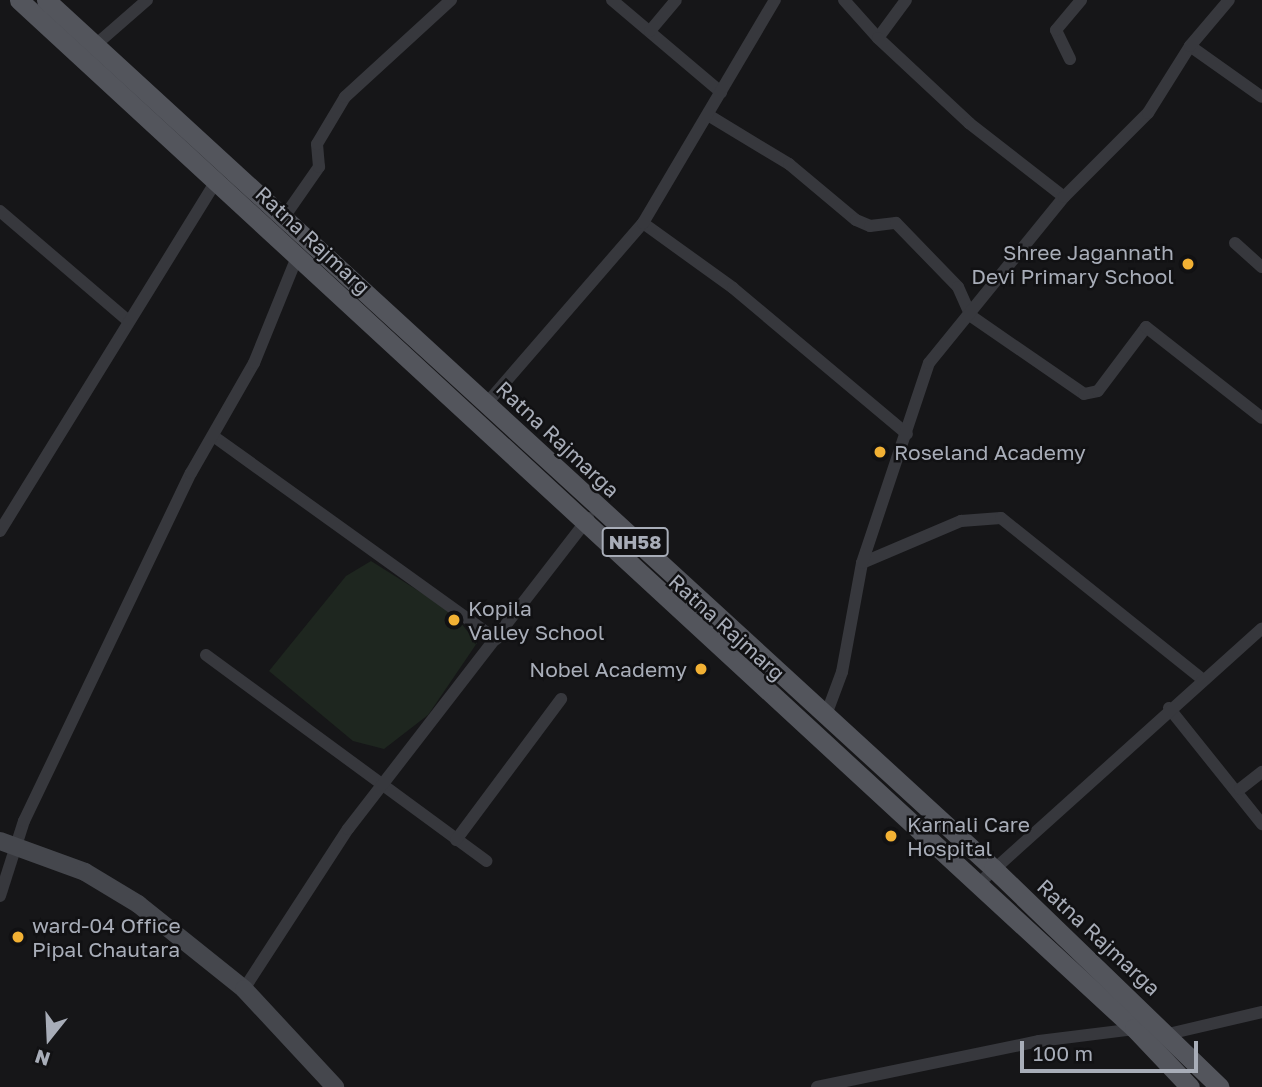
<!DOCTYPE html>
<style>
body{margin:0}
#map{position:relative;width:1262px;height:1087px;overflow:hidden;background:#161618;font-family:"Golos Text",sans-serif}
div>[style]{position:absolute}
.green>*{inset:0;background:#1e261f}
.street>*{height:12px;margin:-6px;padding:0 6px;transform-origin:6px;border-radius:6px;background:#37383d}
.secondary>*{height:18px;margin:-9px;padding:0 9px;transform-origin:9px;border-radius:9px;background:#45474d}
.primary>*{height:19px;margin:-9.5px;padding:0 9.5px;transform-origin:9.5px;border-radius:9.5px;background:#53555c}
.dots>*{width:19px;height:19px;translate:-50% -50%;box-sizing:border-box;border:4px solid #111113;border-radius:50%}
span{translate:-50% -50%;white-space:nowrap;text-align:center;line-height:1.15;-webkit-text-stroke:5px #111113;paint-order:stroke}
.shield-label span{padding:2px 5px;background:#111113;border:2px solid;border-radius:5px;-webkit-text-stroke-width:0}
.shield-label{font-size:19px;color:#a8adb8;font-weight:700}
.street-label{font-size:21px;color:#a8adb8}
.poi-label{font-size:21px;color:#a8adb8}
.right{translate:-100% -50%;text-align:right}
.left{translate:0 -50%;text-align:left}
.north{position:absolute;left:14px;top:1003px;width:70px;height:70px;-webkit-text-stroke:5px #111113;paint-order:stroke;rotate:198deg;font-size:19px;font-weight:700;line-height:28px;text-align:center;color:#a8adb8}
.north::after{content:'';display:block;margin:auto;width:24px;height:32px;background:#a8adb8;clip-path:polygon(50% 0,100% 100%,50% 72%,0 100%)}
.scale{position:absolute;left:1020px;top:1041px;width:178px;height:32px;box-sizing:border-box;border:4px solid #a8adb8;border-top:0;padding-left:9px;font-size:21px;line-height:24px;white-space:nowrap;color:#a8adb8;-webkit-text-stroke:5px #111113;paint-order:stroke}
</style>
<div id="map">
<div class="green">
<i style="clip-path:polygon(371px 561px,452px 612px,477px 643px,428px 715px,384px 749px,353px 741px,269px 671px,346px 576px)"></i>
</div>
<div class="street">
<i style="left:612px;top:0;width:143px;rotate:40.2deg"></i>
<i style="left:844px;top:0;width:51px;rotate:48.2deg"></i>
<i style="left:878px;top:38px;width:47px;rotate:-53.6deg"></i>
<i style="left:650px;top:31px;width:40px;rotate:-50deg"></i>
<i style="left:878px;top:38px;width:125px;rotate:43deg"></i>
<i style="left:969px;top:123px;width:120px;rotate:37.9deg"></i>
<i style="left:1190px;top:46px;width:88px;rotate:35.3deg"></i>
<i style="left:92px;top:48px;width:73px;rotate:-41.1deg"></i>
<i style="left:1070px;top:59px;width:32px;rotate:-116deg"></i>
<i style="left:1056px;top:30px;width:39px;rotate:-50deg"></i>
<i style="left:708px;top:115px;width:95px;rotate:31.2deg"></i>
<i style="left:789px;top:164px;width:87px;rotate:39.9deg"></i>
<i style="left:856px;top:220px;width:15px;rotate:23deg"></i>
<i style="left:870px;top:226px;width:26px;rotate:-7deg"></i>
<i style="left:896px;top:223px;width:89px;rotate:45.9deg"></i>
<i style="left:958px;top:287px;width:32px;rotate:66deg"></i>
<i style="left:971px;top:316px;width:137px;rotate:34.6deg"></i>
<i style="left:1084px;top:394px;width:14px;rotate:-12deg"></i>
<i style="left:1098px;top:391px;width:80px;rotate:-53.1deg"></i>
<i style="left:1146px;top:327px;width:147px;rotate:38.1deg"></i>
<i style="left:0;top:211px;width:167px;rotate:40.6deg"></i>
<i style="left:282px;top:220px;width:65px;rotate:-55.1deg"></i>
<i style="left:319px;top:167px;width:23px;rotate:-95deg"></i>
<i style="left:317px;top:144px;width:55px;rotate:-59.2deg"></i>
<i style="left:345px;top:97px;width:144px;rotate:-42.5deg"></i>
<i style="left:643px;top:223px;width:111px;rotate:35.8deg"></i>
<i style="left:733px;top:288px;width:227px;rotate:40deg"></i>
<i style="left:1235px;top:243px;width:36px;rotate:42deg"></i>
<i style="left:487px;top:403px;width:238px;rotate:-49.1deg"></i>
<i style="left:643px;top:223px;width:259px;rotate:-59.4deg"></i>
<i style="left:216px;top:438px;width:345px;rotate:35.7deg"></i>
<i style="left:0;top:531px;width:414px;rotate:-58.3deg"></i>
<i style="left:862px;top:563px;width:108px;rotate:-23deg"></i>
<i style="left:961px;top:521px;width:40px;rotate:-4.3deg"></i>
<i style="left:1001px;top:518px;width:259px;rotate:38.7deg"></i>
<i style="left:206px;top:655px;width:348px;rotate:36.3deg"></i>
<i style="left:1169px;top:708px;width:149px;rotate:51.3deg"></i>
<i style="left:826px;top:715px;width:46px;rotate:-69.6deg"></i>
<i style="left:842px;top:672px;width:111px;rotate:-79.6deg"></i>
<i style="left:862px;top:563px;width:211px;rotate:-71.5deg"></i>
<i style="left:929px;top:363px;width:214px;rotate:-50.9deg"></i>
<i style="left:1064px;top:197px;width:119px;rotate:-45deg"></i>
<i style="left:1148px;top:113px;width:79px;rotate:-57.9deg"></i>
<i style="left:1190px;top:46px;width:60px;rotate:-49.7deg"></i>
<i style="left:1240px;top:789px;width:28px;rotate:-38deg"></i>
<i style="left:456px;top:840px;width:176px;rotate:-53.3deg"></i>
<i style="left:978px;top:884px;width:382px;rotate:-42deg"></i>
<i style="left:0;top:896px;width:79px;rotate:-72.3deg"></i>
<i style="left:24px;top:821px;width:386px;rotate:-64.4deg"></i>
<i style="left:191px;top:473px;width:127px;rotate:-60.2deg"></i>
<i style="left:254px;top:363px;width:114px;rotate:-67.9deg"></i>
<i style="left:244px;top:989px;width:191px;rotate:-57deg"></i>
<i style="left:348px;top:829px;width:393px;rotate:-52.3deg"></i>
<i style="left:1164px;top:1035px;width:101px;rotate:-13.2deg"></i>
<i style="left:817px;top:1087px;width:227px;rotate:-11.7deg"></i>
<i style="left:1039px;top:1041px;width:98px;rotate:-7.1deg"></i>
</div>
<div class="secondary">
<i style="left:0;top:841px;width:90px;rotate:20deg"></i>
<i style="left:85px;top:872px;width:62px;rotate:31.1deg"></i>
<i style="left:138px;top:904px;width:136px;rotate:38.7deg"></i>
<i style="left:244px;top:989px;width:134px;rotate:47.1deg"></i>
</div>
<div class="primary">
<i style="left:19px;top:0;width:1517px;rotate:42.68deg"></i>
<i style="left:1134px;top:1028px;width:81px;rotate:46.5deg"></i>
<i style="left:46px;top:0;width:1285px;rotate:42.51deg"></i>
<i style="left:993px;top:868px;width:315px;rotate:44deg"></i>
</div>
<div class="dots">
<i style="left:1188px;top:264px;background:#f2b134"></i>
<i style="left:880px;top:452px;background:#f2b134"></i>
<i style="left:454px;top:620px;background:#f2b134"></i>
<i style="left:701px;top:669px;background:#f2b134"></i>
<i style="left:891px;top:836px;background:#f2b134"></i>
<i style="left:18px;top:937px;background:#f2b134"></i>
</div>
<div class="shield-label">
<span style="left:635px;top:542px">NH58</span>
</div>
<div class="street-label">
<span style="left:313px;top:240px;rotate:43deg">Ratna Rajmarg</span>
<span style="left:558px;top:439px;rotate:43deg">Ratna Rajmarga</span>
<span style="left:727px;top:627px;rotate:42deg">Ratna Rajmarg</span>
<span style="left:1099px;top:937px;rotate:43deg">Ratna Rajmarga</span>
</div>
<div class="poi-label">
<span class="right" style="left:1174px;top:264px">Shree Jagannath<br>Devi Primary School</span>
<span class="left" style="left:894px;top:452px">Roseland Academy</span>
<span class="left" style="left:468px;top:620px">Kopila<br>Valley School</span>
<span class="right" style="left:687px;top:669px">Nobel Academy</span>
<span class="left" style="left:907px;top:836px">Karnali Care<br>Hospital</span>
<span class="left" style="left:32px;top:937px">ward-04 Office<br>Pipal Chautara</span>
</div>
<div class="north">N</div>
<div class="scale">100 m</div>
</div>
